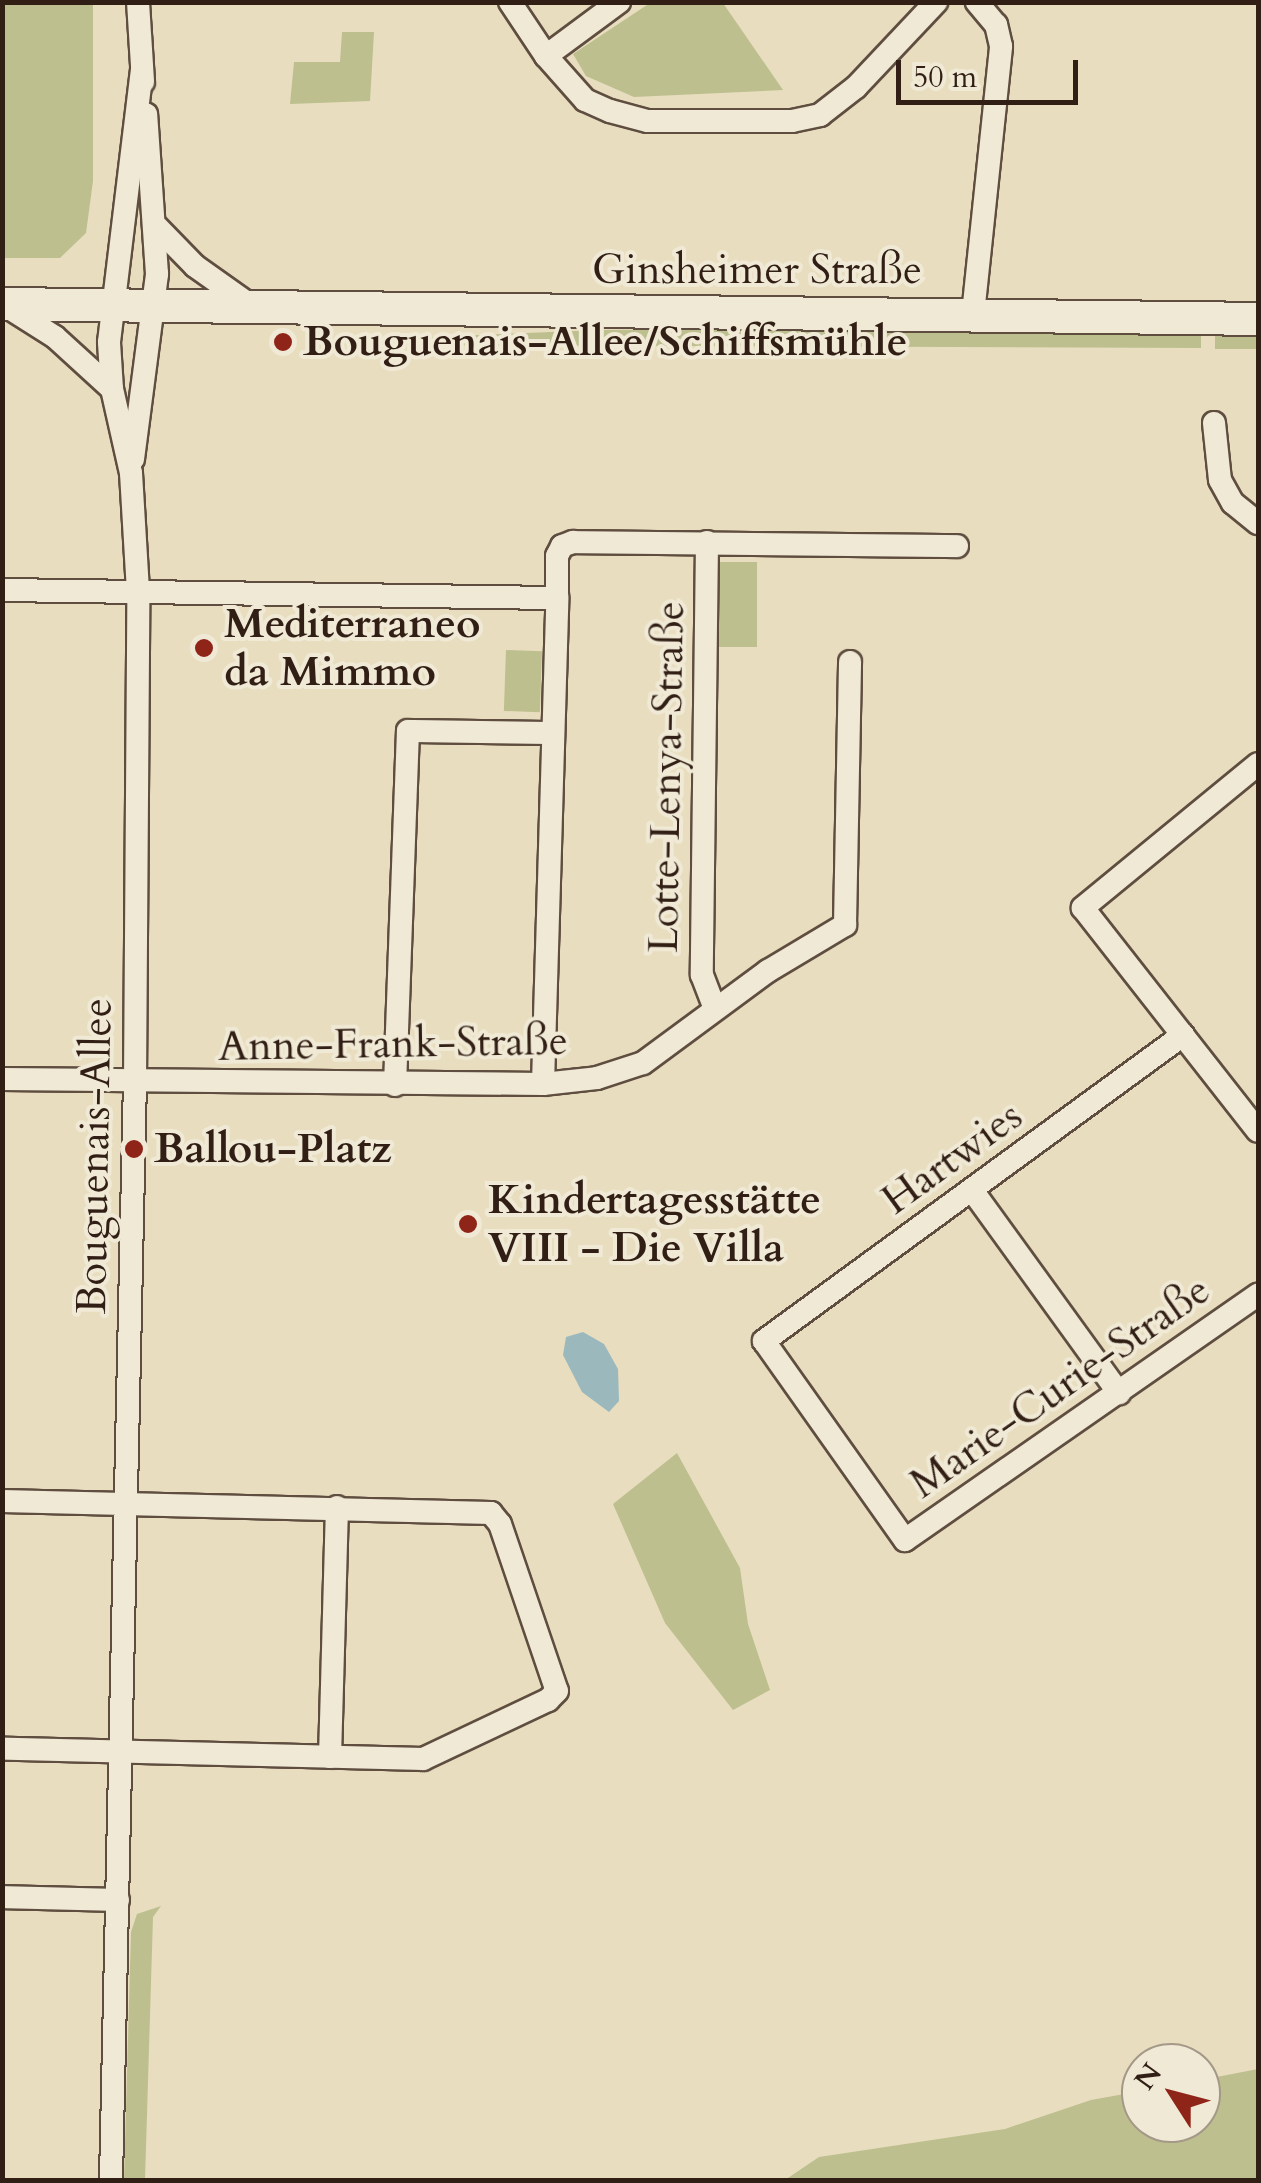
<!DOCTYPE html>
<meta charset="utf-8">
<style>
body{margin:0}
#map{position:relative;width:1261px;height:2183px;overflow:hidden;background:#e8ddbf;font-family:Cardo,serif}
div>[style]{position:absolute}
.green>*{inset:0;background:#bdbf8e;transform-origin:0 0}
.water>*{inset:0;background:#9bb9bc}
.roads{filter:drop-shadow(2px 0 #5f4e40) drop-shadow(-2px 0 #5f4e40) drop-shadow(0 2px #5f4e40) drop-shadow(0 -2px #5f4e40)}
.minor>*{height:22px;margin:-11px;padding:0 11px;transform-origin:11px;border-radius:11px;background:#f0e9d5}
.secondary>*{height:32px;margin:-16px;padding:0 16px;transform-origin:16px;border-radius:16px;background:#f0e9d5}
.dots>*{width:28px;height:28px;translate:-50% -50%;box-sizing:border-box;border:5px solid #f0e9d5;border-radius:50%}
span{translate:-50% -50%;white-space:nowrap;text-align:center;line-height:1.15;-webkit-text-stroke:8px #f0e9d5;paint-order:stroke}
.street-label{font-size:42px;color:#311f15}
.poi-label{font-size:42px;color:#311f15;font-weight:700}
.left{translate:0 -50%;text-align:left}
.frame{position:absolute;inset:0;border:5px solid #311f15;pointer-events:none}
.north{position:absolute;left:1121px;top:2043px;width:100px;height:100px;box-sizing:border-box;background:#f0e9d5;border:2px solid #a49888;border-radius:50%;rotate:306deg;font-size:28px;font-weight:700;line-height:40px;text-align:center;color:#311f15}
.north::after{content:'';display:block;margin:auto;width:35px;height:45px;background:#8f2418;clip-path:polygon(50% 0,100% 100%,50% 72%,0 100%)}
.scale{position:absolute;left:896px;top:60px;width:182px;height:45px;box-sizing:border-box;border:5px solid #311f15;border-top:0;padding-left:12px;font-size:30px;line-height:35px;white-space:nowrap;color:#311f15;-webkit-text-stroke:8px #f0e9d5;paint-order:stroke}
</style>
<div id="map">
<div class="green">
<i style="clip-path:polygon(2px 3px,93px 3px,93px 181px,86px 233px,60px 258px,3px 258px)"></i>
<i style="clip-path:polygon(650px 3px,723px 3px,783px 90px,634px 97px,586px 76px,573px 54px)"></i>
<i style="clip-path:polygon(342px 32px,374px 32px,370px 101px,290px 104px,294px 62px,340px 62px)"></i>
<i style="clip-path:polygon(910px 328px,1201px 332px,1201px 348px,407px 345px,407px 338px,601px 330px)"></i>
<i style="left:1215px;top:332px;width:43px;height:17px"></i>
<i style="left:716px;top:562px;width:41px;height:85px"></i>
<i style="left:506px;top:650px;width:36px;height:61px;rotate:2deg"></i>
<i style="clip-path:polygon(677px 1453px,740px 1568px,748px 1624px,770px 1690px,733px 1710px,665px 1623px,613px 1504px)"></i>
<i style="clip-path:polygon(161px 1906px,153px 1917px,145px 2180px,124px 2180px,131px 1932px,137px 1914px)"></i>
<i style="clip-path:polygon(1258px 2069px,1258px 2180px,785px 2180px,819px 2157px,1005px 2129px,1091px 2100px,1141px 2091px,1141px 2123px,1201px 2123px,1201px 2080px)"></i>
</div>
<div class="water">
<i style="clip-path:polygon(583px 1332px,604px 1344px,618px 1369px,619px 1401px,609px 1412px,582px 1392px,563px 1355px,566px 1337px)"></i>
</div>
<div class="roads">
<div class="minor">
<i style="left:138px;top:2px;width:80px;rotate:86.4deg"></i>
<i style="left:510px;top:2px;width:65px;rotate:56.3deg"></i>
<i style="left:546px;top:56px;width:59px;rotate:48.4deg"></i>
<i style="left:585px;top:100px;width:27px;rotate:24deg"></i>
<i style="left:610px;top:111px;width:39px;rotate:15deg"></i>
<i style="left:648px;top:121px;width:144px"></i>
<i style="left:792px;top:121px;width:29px;rotate:-12deg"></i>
<i style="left:820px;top:115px;width:46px;rotate:-37.9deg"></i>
<i style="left:856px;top:87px;width:117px;rotate:-46.7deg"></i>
<i style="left:546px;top:56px;width:91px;rotate:-36.5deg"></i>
<i style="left:157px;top:227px;width:54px;rotate:45.7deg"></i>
<i style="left:195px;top:266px;width:67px;rotate:35.3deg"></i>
<i style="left:6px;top:306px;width:58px;rotate:32.3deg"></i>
<i style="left:55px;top:337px;width:77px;rotate:42.4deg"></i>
<i style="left:973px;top:314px;width:269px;rotate:-84deg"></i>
<i style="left:1001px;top:46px;width:22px;rotate:-103deg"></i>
<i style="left:996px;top:25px;width:30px;rotate:-130deg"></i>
<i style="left:1214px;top:423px;width:57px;rotate:84deg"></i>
<i style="left:1220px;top:480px;width:26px;rotate:61deg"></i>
<i style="left:1233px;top:503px;width:32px;rotate:39deg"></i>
<i style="left:133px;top:459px;width:187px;rotate:-82.6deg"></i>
<i style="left:157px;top:274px;width:160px;rotate:-93.9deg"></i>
<i style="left:707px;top:542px;width:433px;rotate:90.7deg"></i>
<i style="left:702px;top:975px;width:36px;rotate:69deg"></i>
<i style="left:2px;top:590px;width:555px;rotate:0.83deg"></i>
<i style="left:557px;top:598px;width:42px;rotate:-90deg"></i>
<i style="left:557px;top:556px;width:11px;rotate:-63deg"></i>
<i style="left:562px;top:546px;width:12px;rotate:-20deg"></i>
<i style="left:573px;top:542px;width:384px;rotate:0.6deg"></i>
<i style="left:1258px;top:764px;width:227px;rotate:140.6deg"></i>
<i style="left:1083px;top:908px;width:283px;rotate:51.9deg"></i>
<i style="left:1183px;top:1035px;width:519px;rotate:143.86deg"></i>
<i style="left:764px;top:1341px;width:244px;rotate:54.7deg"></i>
<i style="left:905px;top:1540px;width:430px;rotate:-34.8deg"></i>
<i style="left:2px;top:1079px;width:541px;rotate:0.53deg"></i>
<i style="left:543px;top:1084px;width:54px;rotate:-6.3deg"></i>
<i style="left:597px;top:1078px;width:48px;rotate:-18.1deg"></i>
<i style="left:643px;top:1063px;width:155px;rotate:-36.4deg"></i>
<i style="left:768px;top:971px;width:90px;rotate:-30.9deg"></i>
<i style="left:845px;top:925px;width:263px;rotate:-88.9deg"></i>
<i style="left:543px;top:1084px;width:486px;rotate:-88.3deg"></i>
<i style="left:395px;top:1085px;width:354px;rotate:-87.9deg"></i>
<i style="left:408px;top:731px;width:145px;rotate:0.8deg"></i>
<i style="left:972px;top:1190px;width:251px;rotate:54.1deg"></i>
<i style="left:2px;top:1501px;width:489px;rotate:1.4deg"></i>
<i style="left:491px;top:1513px;width:14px;rotate:51deg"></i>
<i style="left:500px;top:1524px;width:176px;rotate:71.2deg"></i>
<i style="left:557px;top:1691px;width:13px;rotate:135deg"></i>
<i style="left:548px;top:1700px;width:138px;rotate:154.7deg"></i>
<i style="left:423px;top:1759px;width:421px;rotate:-178.6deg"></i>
<i style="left:330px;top:1757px;width:250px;rotate:-88.4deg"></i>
<i style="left:2px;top:1897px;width:116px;rotate:1.5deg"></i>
<i style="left:111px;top:2180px;width:1098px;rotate:-88.75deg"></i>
<i style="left:135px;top:1082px;width:491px;rotate:-89.6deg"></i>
<i style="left:138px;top:591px;width:118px;rotate:-93.4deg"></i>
<i style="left:131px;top:473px;width:86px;rotate:-102.7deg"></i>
<i style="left:112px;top:389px;width:47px;rotate:-93.7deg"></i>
<i style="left:109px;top:342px;width:274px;rotate:-83.1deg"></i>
</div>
<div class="secondary">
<i style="left:2px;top:304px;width:1256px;rotate:0.68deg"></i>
</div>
</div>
<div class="dots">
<i style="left:283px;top:342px;background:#8f2418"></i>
<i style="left:204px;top:648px;background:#8f2418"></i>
<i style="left:134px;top:1149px;background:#8f2418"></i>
<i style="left:468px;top:1224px;background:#8f2418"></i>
</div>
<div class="street-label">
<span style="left:757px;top:270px">Ginsheimer Straße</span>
<span style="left:667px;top:777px;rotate:-89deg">Lotte-Lenya-Straße</span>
<span style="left:393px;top:1044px;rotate:-1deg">Anne-Frank-Straße</span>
<span style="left:95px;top:1156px;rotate:-89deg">Bouguenais-Allee</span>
<span style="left:952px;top:1158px;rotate:-36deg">Hartwies</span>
<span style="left:1060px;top:1387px;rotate:-35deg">Marie-Curie-Straße</span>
</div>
<div class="poi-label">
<span class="left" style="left:303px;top:342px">Bouguenais-Allee/Schiffsmühle</span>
<span class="left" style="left:224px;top:648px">Mediterraneo<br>da Mimmo</span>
<span class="left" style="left:154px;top:1149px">Ballou-Platz</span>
<span class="left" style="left:488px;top:1224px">Kindertagesstätte<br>VIII - Die Villa</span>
</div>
<div class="frame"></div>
<div class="north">N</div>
<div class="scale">50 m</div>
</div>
